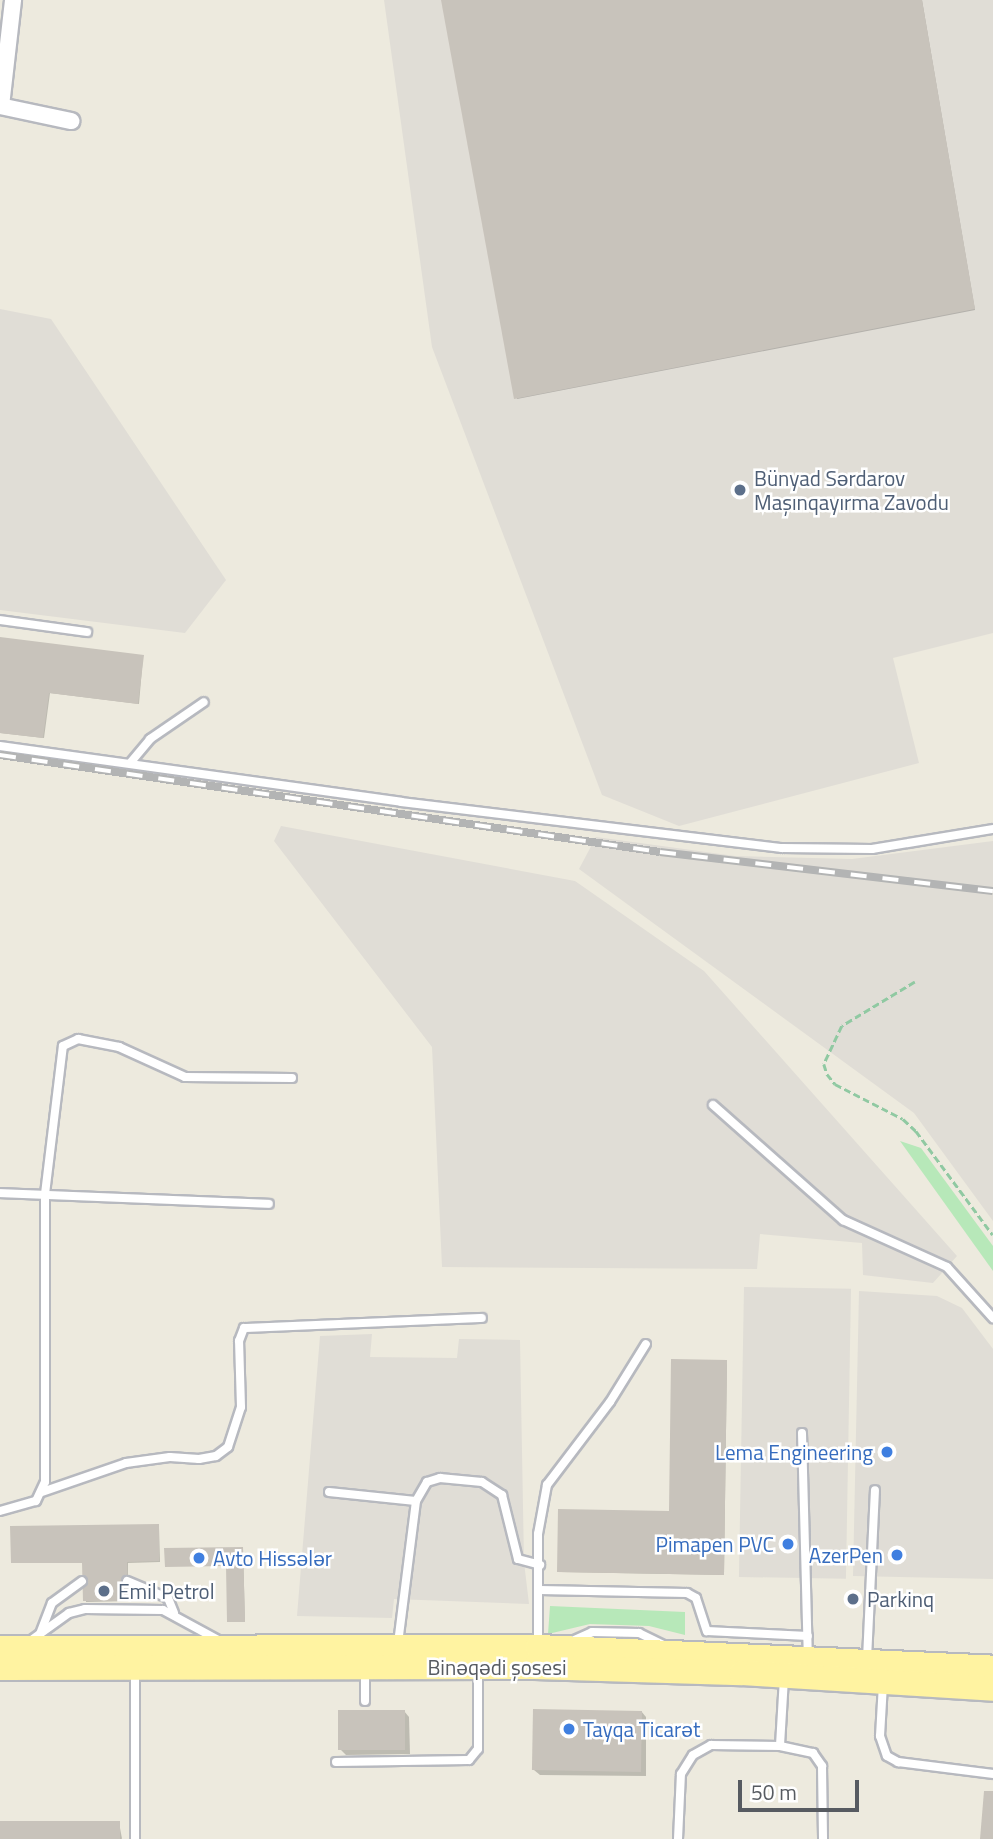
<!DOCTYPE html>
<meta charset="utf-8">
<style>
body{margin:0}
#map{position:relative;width:993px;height:1839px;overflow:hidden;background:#edeade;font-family:"Titillium Web",sans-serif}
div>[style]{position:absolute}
.industrial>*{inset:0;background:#e0ddd6;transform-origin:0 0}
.green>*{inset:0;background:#b7e8b9}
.shadow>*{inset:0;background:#0003;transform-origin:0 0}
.building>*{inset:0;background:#c8c3bb;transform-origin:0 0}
.path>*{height:2.5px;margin-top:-1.25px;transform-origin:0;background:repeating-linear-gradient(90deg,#90c9a2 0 7px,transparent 0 10.5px)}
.roads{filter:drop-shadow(2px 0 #b7b9bf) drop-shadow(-2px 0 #b7b9bf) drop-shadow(0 2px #b7b9bf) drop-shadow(0 -2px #b7b9bf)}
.service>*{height:8px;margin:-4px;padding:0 4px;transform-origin:4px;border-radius:4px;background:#fff}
.minor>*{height:16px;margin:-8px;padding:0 8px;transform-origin:8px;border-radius:8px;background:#fff}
.primary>*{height:24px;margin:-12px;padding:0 12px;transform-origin:12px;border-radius:12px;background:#fff3a1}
.rail>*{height:8px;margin-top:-4px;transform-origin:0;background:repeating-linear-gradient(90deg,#fff 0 16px,#b3b4b4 0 32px);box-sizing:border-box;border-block:2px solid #b3b4b4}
.dots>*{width:19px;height:19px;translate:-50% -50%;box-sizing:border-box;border:4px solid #fff;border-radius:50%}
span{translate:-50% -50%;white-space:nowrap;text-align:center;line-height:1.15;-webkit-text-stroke:5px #fff;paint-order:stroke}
.service-label{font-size:21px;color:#4e5e75}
.left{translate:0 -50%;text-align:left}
.shop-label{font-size:21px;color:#366cbe}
.right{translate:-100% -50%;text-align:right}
.street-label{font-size:21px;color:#575b61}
.scale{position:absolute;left:738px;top:1780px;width:121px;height:32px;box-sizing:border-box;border:4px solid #575b61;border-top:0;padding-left:9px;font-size:21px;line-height:24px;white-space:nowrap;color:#575b61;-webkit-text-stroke:5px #fff;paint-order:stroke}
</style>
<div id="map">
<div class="industrial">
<i style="clip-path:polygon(384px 0,993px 0,993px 633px,893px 658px,919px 763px,679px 826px,602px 795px,432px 347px)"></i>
<i style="clip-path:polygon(0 309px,51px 319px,226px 580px,185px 633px,0 610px)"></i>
<i style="clip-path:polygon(281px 826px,575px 881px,704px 971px,957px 1256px,933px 1283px,863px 1275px,862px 1243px,760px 1234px,757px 1269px,442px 1267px,432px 1047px,274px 841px)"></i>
<i style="clip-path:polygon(596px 837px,735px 856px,852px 859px,993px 841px,993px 1221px,914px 1113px,579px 869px)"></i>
<i style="left:744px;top:1287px;width:107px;height:290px;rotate:1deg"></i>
<i style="clip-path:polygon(859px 1291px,937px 1296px,962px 1308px,993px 1349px,993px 1579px,853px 1576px)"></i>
<i style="clip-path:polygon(372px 1334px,370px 1357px,457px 1358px,459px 1339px,520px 1340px,524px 1562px,529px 1604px,394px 1599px,392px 1618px,297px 1616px,320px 1336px)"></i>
</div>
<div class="green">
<i style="clip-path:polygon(900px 1141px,921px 1148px,993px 1246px,993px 1271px)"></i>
<i style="clip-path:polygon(550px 1606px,685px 1612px,685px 1635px,649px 1626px,590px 1624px,548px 1634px)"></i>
</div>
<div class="shadow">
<i style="clip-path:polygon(443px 0,922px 0,975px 310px,517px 399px)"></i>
<i style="clip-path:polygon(0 639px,143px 657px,139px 704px,50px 693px,44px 738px,0 733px)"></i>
<i style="clip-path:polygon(727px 1362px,724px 1575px,560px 1572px,670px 1513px)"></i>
<i style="clip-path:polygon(159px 1527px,160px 1562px,128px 1563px,128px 1601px,86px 1602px,84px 1563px,12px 1563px)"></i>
<i style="clip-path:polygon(243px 1549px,245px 1622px,229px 1621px,228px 1566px,167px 1566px)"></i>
<i style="clip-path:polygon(404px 1711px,409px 1717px,410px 1754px,346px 1755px,340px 1749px)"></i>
<i style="clip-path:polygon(641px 1711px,646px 1717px,646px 1776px,540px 1775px,534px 1770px)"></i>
<i style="left:119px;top:1823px;width:16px;height:119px;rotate:79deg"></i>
</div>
<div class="building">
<i style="clip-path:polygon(441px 0,922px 0,975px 309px,514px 399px)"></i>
<i style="clip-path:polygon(0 637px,144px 655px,138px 704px,49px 693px,43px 738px,0 733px)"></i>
<i style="clip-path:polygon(671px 1359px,727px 1360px,724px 1575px,557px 1572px,558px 1509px,669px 1511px)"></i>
<i style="clip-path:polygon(159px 1524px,159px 1561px,127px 1562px,128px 1601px,83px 1601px,82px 1563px,11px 1563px,10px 1526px)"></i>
<i style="clip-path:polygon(243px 1547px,245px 1622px,227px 1622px,226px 1566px,165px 1567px,164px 1548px)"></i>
<i style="left:533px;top:1709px;width:109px;height:61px;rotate:1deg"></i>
<i style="left:338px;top:1710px;width:67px;height:40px"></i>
<i style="clip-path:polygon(984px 1791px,993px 1791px,993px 1839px,980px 1839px)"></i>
<i style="left:120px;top:1821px;width:18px;height:120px;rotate:90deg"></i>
</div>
<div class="path">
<i style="left:915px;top:982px;width:85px;rotate:148.9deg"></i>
<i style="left:842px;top:1026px;width:42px;rotate:115.3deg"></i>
<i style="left:824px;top:1064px;width:10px;rotate:73deg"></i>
<i style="left:827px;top:1074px;width:13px;rotate:51deg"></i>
<i style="left:835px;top:1084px;width:76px;rotate:27.2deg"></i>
<i style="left:903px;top:1119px;width:18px;rotate:43deg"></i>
<i style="left:916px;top:1131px;width:129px;rotate:53.5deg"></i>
</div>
<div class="roads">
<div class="service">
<i style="left:0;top:620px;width:88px;rotate:7.9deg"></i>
<i style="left:0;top:746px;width:405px;rotate:7.9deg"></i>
<i style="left:401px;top:802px;width:384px;rotate:6.9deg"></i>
<i style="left:782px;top:848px;width:90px;rotate:0.6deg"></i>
<i style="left:872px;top:849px;width:123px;rotate:-9.4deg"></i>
<i style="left:131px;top:762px;width:30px;rotate:-50deg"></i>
<i style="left:150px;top:739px;width:65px;rotate:-34.4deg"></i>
<i style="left:713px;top:1105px;width:174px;rotate:41.5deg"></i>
<i style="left:843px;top:1220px;width:114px;rotate:24.3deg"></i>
<i style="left:947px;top:1267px;width:69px;rotate:48deg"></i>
<i style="left:0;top:1193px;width:269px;rotate:2.3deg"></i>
<i style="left:802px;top:1433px;width:224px;rotate:88.5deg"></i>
<i style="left:42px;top:1492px;width:89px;rotate:-19deg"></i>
<i style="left:126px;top:1463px;width:44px;rotate:-7.8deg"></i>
<i style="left:170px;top:1457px;width:29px;rotate:4deg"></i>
<i style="left:199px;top:1459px;width:17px;rotate:-10deg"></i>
<i style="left:216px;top:1456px;width:15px;rotate:-37deg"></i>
<i style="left:228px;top:1447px;width:42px;rotate:-72deg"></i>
<i style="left:241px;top:1407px;width:66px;rotate:-91.7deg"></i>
<i style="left:239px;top:1341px;width:14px;rotate:-69deg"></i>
<i style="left:244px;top:1328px;width:238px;rotate:-2.4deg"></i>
<i style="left:329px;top:1492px;width:87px;rotate:5.9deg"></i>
<i style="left:416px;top:1501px;width:143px;rotate:97.2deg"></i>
<i style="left:416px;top:1501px;width:22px;rotate:-60deg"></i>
<i style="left:427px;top:1482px;width:14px;rotate:-17deg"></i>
<i style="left:440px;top:1478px;width:42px;rotate:5.4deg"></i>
<i style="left:482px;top:1482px;width:24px;rotate:33deg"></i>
<i style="left:502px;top:1495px;width:66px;rotate:76deg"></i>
<i style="left:518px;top:1559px;width:23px;rotate:15deg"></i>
<i style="left:0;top:1511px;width:37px;rotate:-16deg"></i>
<i style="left:36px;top:1501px;width:21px;rotate:-65deg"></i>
<i style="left:45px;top:1482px;width:288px;rotate:-90deg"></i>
<i style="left:45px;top:1194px;width:149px;rotate:-83.1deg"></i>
<i style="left:63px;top:1046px;width:17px;rotate:-25deg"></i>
<i style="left:78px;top:1039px;width:42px;rotate:11deg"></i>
<i style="left:119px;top:1047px;width:72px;rotate:24.4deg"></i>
<i style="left:185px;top:1077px;width:107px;rotate:0.5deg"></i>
<i style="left:127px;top:1581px;width:44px;rotate:22.5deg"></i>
<i style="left:168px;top:1598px;width:16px;rotate:68deg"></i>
<i style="left:540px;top:1590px;width:147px;rotate:1.2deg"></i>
<i style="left:687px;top:1593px;width:10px;rotate:29deg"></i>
<i style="left:696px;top:1598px;width:35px;rotate:72deg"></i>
<i style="left:707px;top:1631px;width:101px;rotate:2.8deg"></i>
<i style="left:40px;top:1634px;width:33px;rotate:-69deg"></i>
<i style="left:52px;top:1603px;width:37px;rotate:-36deg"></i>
<i style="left:30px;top:1641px;width:48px;rotate:-35.7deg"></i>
<i style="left:69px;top:1613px;width:16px;rotate:-14deg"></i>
<i style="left:85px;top:1609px;width:78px;rotate:0.7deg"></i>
<i style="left:163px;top:1610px;width:65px;rotate:28.5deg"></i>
<i style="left:570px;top:1642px;width:24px;rotate:-24deg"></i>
<i style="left:592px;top:1632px;width:47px;rotate:1.2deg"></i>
<i style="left:639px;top:1633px;width:28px;rotate:26deg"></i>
<i style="left:538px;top:1644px;width:110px;rotate:-90deg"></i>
<i style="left:538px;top:1534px;width:50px;rotate:-79.6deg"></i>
<i style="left:547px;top:1485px;width:104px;rotate:-52.8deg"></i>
<i style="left:610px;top:1402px;width:68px;rotate:-58.2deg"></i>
<i style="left:867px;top:1659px;width:169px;rotate:-87.3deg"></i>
<i style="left:135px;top:1670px;width:169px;rotate:90deg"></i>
<i style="left:784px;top:1678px;width:68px;rotate:93.4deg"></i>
<i style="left:780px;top:1746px;width:34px;rotate:12deg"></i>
<i style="left:813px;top:1753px;width:16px;rotate:55deg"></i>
<i style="left:822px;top:1766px;width:73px;rotate:89.2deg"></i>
<i style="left:883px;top:1684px;width:52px;rotate:93.3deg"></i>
<i style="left:880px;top:1736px;width:21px;rotate:71deg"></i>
<i style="left:887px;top:1756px;width:13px;rotate:29deg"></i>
<i style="left:898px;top:1762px;width:96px;rotate:7.2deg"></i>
<i style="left:365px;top:1701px;width:31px;rotate:-90deg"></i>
<i style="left:336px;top:1762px;width:133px;rotate:-0.9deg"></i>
<i style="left:469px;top:1760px;width:14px;rotate:-51deg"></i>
<i style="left:478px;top:1749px;width:79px;rotate:-90deg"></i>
<i style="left:678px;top:1839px;width:65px;rotate:-87.4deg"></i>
<i style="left:681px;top:1774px;width:22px;rotate:-58deg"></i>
<i style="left:693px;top:1755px;width:21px;rotate:-29deg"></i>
<i style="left:711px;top:1745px;width:69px;rotate:0.8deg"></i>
</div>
<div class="minor">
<i style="left:0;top:106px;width:73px;rotate:11.9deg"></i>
<i style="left:1px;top:106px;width:107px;rotate:-83.5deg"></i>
</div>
<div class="primary">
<i style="left:0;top:1648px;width:538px;rotate:-0.11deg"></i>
<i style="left:538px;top:1647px;width:455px;rotate:2.6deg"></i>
<i style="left:0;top:1668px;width:535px;rotate:-0.11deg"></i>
<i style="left:535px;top:1667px;width:207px;rotate:1.7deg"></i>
<i style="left:742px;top:1673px;width:252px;rotate:3.6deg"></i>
</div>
</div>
<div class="rail">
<i style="left:0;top:755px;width:667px;rotate:8.36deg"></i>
<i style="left:660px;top:852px;width:335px;rotate:6.7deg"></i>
</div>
<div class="dots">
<i style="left:740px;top:490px;background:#5c6f8a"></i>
<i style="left:887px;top:1452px;background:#3f7fe0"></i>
<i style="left:788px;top:1544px;background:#3f7fe0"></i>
<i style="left:897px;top:1555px;background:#3f7fe0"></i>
<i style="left:199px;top:1558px;background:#3f7fe0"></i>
<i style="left:104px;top:1591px;background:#5c6f8a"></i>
<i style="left:853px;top:1599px;background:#5c6f8a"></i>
<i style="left:569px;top:1729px;background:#3f7fe0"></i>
</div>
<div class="service-label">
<span class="left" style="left:754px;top:490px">Bünyad Sərdarov<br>Maşınqayırma Zavodu</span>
<span class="left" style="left:118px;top:1591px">Emil Petrol</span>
<span class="left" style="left:867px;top:1599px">Parkinq</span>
</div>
<div class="shop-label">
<span class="right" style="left:873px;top:1452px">Lema Engineering</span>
<span class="right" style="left:774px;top:1544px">Pimapen PVC</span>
<span class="right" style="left:883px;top:1555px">AzerPen</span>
<span class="left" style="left:213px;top:1558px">Avto Hissələr</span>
<span class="left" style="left:583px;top:1729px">Tayqa Ticarət</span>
</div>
<div class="street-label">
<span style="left:497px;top:1667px">Binəqədi şosesi</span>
</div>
<div class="scale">50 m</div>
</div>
